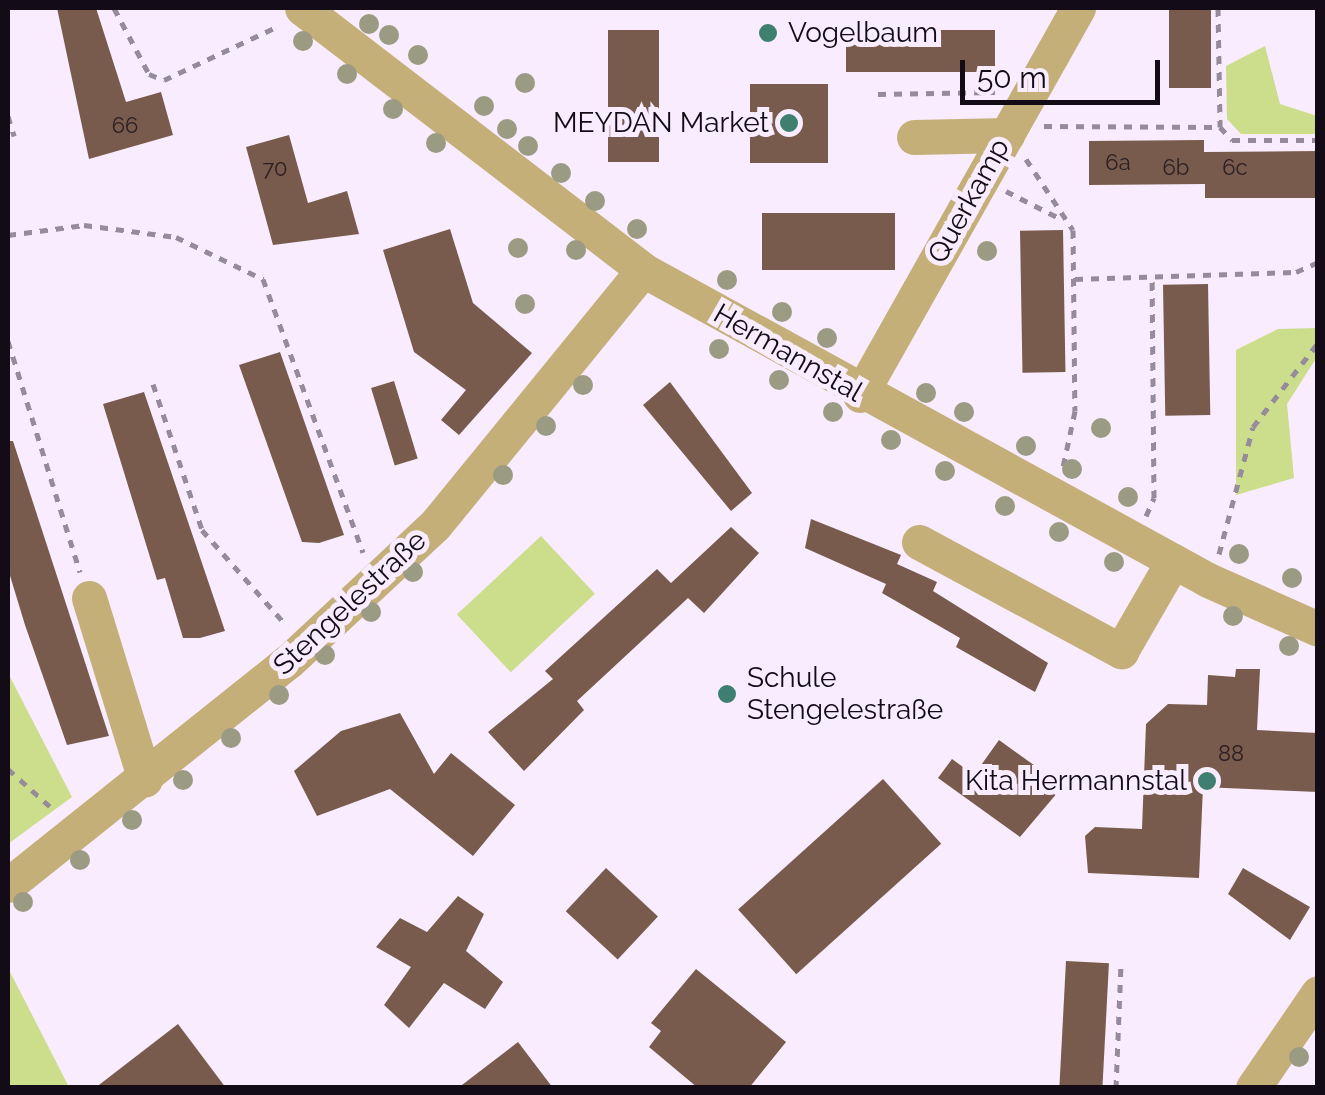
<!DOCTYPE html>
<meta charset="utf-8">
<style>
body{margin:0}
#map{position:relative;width:1325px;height:1095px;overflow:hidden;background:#f8ecfe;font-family:Raleway,sans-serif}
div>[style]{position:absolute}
.green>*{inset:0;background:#ccdd8b;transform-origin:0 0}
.building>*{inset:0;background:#785b4c;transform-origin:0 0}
.path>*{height:5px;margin-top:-2.5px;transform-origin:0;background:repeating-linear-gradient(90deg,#958b9a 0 8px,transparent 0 16px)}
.minor>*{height:35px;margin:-17.5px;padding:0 17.5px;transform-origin:17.5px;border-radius:17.5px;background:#c5af79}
.trees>*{width:20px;height:20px;margin:-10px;border-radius:50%;background:#9b9b83}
.dots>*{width:28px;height:28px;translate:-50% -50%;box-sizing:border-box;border:5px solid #f8ecfe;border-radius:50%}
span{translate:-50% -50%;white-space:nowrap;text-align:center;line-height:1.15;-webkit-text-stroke:10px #f8ecfe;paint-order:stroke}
.number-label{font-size:22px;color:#2c2024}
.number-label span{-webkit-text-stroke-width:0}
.poi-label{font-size:28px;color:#130c16}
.left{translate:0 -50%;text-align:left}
.right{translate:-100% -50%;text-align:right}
.street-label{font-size:28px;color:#130c16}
.frame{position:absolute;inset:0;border:10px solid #130c16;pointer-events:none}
.scale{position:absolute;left:960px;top:60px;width:200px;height:45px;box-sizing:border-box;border:5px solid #130c16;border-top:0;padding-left:12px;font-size:30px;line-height:35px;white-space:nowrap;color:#130c16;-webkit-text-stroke:8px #f8ecfe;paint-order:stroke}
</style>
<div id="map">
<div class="green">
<i style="clip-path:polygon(1265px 46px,1280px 104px,1317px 116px,1317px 134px,1241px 134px,1227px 119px,1226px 66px)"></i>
<i style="clip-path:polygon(1317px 328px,1317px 357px,1287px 404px,1294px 478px,1236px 495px,1236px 350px,1278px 329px)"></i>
<i style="left:541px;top:536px;width:79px;height:115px;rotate:47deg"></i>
<i style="clip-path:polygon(8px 673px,72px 797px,8px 844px)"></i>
<i style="clip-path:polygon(8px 968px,69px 1087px,8px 1087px)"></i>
</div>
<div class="building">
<i style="clip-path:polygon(57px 8px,96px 8px,126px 102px,161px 92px,173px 135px,89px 159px)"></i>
<i style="left:1169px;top:8px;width:42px;height:80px"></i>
<i style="left:608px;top:30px;width:51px;height:132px"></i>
<i style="left:846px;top:30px;width:149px;height:42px"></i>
<i style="left:750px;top:84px;width:78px;height:79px"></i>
<i style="clip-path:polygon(289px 135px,308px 203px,347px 191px,359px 234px,273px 245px,246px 147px)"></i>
<i style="clip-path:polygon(1204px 140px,1204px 152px,1318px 151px,1318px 198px,1205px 198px,1205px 184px,1089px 185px,1089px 141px)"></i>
<i style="left:762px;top:213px;width:133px;height:57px"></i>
<i style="clip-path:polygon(450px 229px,473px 303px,532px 353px,459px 435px,441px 420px,466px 390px,414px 352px,383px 250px)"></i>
<i style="left:1063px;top:230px;width:142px;height:43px;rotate:89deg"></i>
<i style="left:1208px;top:284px;width:131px;height:45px;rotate:89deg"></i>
<i style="clip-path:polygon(280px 352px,344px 535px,319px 543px,302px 542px,239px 365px)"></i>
<i style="left:394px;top:381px;width:81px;height:24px;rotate:73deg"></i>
<i style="clip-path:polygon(670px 382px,752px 493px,731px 511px,643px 405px)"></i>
<i style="clip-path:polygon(144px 392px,225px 631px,200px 638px,183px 638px,165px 578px,157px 580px,103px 404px)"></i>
<i style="clip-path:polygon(8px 441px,13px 441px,109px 736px,67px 745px,25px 625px,8px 569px)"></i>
<i style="clip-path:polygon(811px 519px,901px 555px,897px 564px,937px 582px,933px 591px,1048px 663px,1035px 692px,956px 647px,960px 638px,882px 593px,886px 584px,805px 548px)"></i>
<i style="clip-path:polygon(731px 527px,759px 553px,704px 613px,688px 598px,577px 701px,584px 710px,524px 771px,488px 732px,553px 679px,545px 671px,657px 569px,671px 583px)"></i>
<i style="clip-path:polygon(1236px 669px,1260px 669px,1257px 730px,1318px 733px,1318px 792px,1203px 787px,1199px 878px,1088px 873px,1085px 836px,1095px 827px,1142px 829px,1146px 724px,1168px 704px,1207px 705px,1208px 675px,1235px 677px)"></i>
<i style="clip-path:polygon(400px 713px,434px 774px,451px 753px,515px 805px,473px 856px,390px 789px,317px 816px,294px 771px,341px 731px)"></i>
<i style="clip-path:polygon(999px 740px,1063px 786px,1020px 837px,938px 778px,952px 759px,974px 775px)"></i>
<i style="left:883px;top:779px;width:87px;height:195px;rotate:48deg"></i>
<i style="left:606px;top:868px;width:71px;height:59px;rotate:43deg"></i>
<i style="clip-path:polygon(1243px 868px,1310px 907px,1290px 940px,1228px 894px)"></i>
<i style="clip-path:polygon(458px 896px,484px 914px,466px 951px,503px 982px,485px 1009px,444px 983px,409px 1028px,384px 1005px,411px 967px,376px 947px,400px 918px,427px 932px)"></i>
<i style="left:1066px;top:961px;width:43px;height:127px;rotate:3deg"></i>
<i style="clip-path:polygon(696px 969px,786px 1042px,749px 1088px,698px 1088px,649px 1047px,661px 1031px,651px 1023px)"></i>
<i style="clip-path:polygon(178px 1024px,226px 1088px,95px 1088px)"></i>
<i style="clip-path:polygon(518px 1042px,553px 1088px,458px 1088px)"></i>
</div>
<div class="path">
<i style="left:114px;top:8px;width:75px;rotate:62.1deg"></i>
<i style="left:149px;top:74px;width:16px;rotate:22deg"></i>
<i style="left:164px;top:80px;width:126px;rotate:-25.3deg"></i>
<i style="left:1218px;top:8px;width:119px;rotate:89deg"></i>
<i style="left:370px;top:23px;width:17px;rotate:-65deg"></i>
<i style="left:878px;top:94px;width:117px;rotate:-1deg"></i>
<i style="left:8px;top:116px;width:21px;rotate:73deg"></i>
<i style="left:1044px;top:126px;width:176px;rotate:0.3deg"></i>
<i style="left:1220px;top:127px;width:18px;rotate:47deg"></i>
<i style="left:1232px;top:140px;width:86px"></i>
<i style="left:1026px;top:159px;width:85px;rotate:56.5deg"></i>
<i style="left:1073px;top:230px;width:181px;rotate:89.4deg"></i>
<i style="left:1075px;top:411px;width:57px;rotate:102.1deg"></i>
<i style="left:1006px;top:191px;width:64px;rotate:27deg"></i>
<i style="left:8px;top:235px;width:77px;rotate:-7.5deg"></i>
<i style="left:84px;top:225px;width:93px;rotate:7.4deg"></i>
<i style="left:176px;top:237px;width:97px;rotate:25.8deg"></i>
<i style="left:263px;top:279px;width:291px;rotate:69.9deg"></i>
<i style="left:1075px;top:279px;width:221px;rotate:-1.8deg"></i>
<i style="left:1296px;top:272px;width:24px;rotate:-24deg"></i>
<i style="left:8px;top:341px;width:242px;rotate:72.7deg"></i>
<i style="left:153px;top:384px;width:154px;rotate:71.4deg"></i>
<i style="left:202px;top:530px;width:128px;rotate:48.5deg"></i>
<i style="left:1146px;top:516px;width:20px;rotate:-66deg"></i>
<i style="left:1154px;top:498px;width:219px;rotate:-90.5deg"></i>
<i style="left:1219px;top:554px;width:131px;rotate:-75deg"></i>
<i style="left:1253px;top:427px;width:106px;rotate:-52.3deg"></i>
<i style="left:8px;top:769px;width:62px;rotate:41.7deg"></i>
<i style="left:8px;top:1087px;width:1px;rotate:90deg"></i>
<i style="left:1116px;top:1088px;width:123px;rotate:-87.7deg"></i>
</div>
<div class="minor">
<i style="left:302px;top:8px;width:430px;rotate:37.5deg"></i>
<i style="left:643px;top:270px;width:644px;rotate:28.75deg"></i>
<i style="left:1208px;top:580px;width:120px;rotate:24deg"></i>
<i style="left:914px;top:137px;width:93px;rotate:-1.2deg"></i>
<i style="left:860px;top:395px;width:444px;rotate:-60.6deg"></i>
<i style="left:919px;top:542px;width:230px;rotate:28.4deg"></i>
<i style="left:1121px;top:651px;width:104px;rotate:-60deg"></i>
<i style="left:89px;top:598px;width:190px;rotate:72.9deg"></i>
<i style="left:8px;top:885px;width:359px;rotate:-38.6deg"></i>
<i style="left:289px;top:661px;width:200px;rotate:-43deg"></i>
<i style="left:435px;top:525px;width:329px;rotate:-50.8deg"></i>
<i style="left:1253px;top:1088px;width:115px;rotate:-55.6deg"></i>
</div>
<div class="trees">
<i style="left:369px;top:24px"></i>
<i style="left:389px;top:35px"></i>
<i style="left:303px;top:41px"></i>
<i style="left:418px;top:55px"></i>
<i style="left:347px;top:74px"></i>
<i style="left:525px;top:83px"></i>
<i style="left:484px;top:106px"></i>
<i style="left:393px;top:109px"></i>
<i style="left:507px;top:129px"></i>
<i style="left:436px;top:143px"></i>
<i style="left:528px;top:146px"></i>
<i style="left:561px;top:173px"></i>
<i style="left:595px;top:201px"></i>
<i style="left:637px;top:229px"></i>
<i style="left:518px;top:248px"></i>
<i style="left:576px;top:250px"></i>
<i style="left:987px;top:251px"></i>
<i style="left:727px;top:280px"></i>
<i style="left:525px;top:304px"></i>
<i style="left:782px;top:312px"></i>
<i style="left:827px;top:338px"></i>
<i style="left:719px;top:349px"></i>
<i style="left:779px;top:380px"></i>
<i style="left:583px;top:385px"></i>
<i style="left:926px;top:393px"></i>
<i style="left:833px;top:412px"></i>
<i style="left:964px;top:412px"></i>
<i style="left:546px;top:426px"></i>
<i style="left:1101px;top:428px"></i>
<i style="left:891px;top:440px"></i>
<i style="left:1026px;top:446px"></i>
<i style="left:1072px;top:469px"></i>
<i style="left:945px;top:471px"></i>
<i style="left:503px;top:475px"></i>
<i style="left:1128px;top:497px"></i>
<i style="left:1005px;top:506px"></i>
<i style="left:1059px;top:532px"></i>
<i style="left:1239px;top:554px"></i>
<i style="left:1114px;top:562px"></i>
<i style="left:413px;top:572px"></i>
<i style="left:1292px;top:578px"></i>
<i style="left:371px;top:612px"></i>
<i style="left:1233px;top:616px"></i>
<i style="left:1289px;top:646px"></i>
<i style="left:325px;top:655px"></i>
<i style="left:279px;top:695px"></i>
<i style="left:231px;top:738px"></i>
<i style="left:183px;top:780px"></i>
<i style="left:132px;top:820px"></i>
<i style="left:80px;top:860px"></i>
<i style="left:23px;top:902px"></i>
<i style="left:1299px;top:1057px"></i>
</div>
<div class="dots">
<i style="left:768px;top:33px;background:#3e7f70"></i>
<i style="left:789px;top:123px;background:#3e7f70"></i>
<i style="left:727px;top:694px;background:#3e7f70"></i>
<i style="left:1207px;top:781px;background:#3e7f70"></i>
</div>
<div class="number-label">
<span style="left:125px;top:126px">66</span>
<span style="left:1118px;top:163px">6a</span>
<span style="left:1176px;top:168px">6b</span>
<span style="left:1235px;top:168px">6c</span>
<span style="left:275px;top:169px">70</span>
<span style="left:1231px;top:754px">88</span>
</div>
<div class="poi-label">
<span class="left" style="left:788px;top:33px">Vogelbaum</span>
<span class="right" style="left:769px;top:123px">MEYDAN Market</span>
<span class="left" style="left:747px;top:694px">Schule<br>Stengelestraße</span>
<span class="right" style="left:1187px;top:781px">Kita Hermannstal</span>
</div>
<div class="street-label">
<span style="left:969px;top:201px;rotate:-61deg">Querkamp</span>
<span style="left:788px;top:353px;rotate:30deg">Hermannstal</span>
<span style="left:350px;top:603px;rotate:-43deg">Stengelestraße</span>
</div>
<div class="frame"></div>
<div class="scale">50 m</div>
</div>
